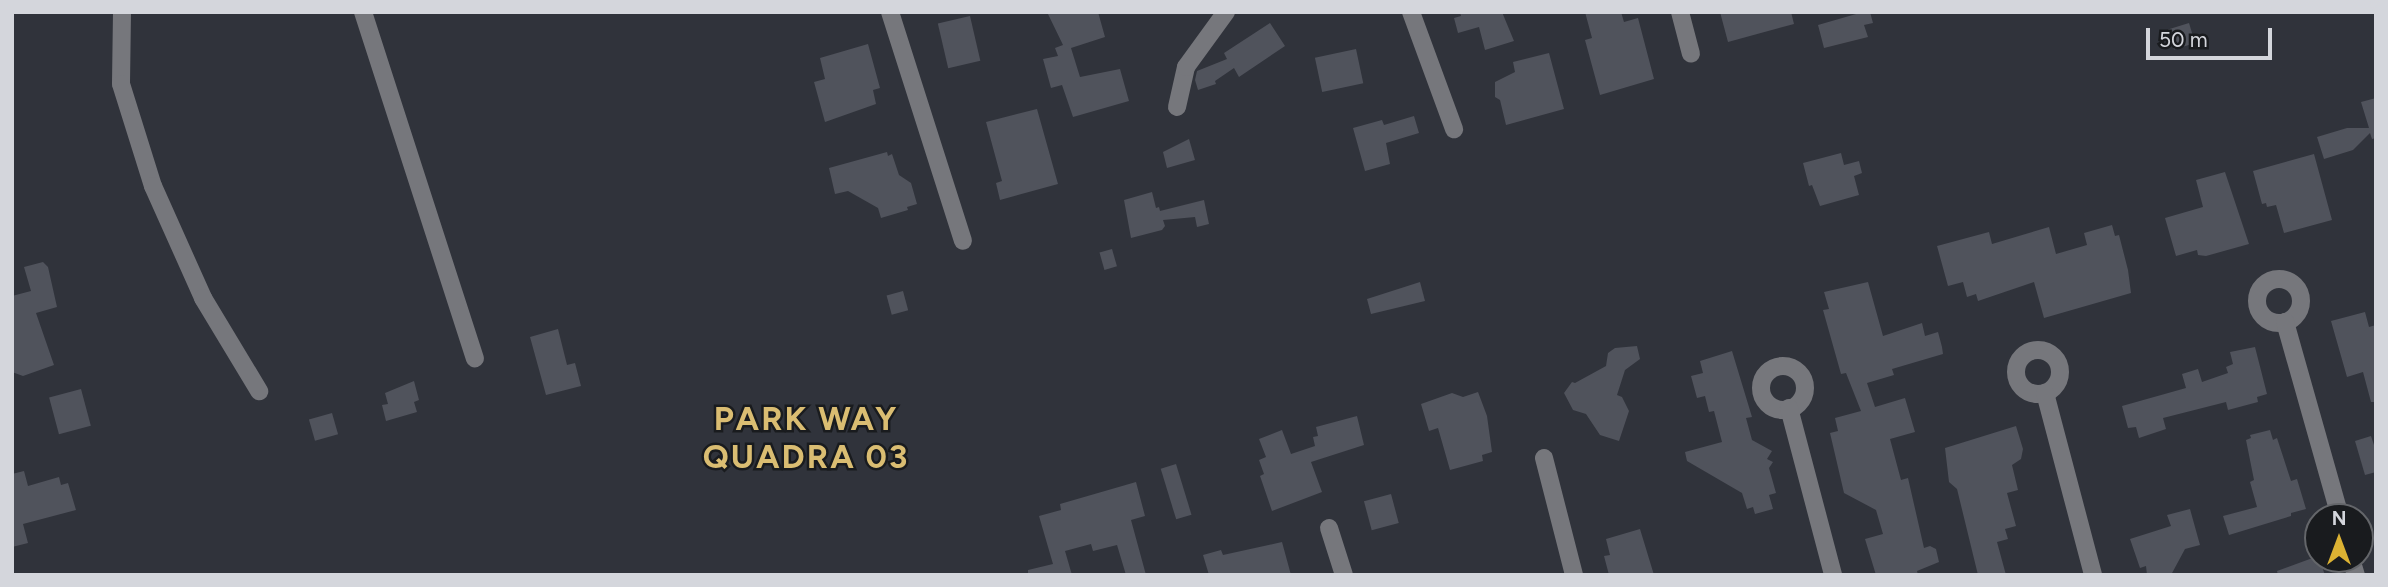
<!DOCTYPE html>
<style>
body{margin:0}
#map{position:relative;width:2388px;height:587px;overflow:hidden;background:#30333b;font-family:Figtree,sans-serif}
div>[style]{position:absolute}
.building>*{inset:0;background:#50535c;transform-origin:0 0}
.minor>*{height:18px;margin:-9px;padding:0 9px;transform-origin:9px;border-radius:9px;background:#76777c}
.minor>.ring{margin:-9px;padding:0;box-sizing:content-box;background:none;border:18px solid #76777c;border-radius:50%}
span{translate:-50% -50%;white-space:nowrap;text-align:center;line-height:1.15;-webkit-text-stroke:5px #191b1e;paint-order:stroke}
.district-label{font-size:33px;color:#dabd72;font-weight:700;letter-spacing:2px}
.frame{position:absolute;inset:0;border:14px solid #d4d6dc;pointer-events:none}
.north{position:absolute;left:2304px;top:503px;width:70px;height:70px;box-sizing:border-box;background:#191b1e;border:2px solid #64666a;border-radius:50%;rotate:0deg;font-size:19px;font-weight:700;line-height:28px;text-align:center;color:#d4d6dc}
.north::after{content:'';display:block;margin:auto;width:24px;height:32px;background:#dcb233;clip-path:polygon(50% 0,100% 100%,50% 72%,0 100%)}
.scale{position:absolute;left:2146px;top:28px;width:126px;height:32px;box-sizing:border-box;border:4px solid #d4d6dc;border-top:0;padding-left:9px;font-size:21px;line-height:24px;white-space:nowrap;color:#d4d6dc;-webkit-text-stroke:5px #191b1e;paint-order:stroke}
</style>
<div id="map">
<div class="building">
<i style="clip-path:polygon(1047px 12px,1098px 12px,1105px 37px,1071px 48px,1080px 77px,1120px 69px,1129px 101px,1073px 117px,1062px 85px,1051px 88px,1043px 59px,1058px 56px,1055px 48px,1063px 45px)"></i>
<i style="clip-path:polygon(1460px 12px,1502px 12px,1514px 41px,1485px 50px,1479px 27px,1458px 33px,1454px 18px,1461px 16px)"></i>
<i style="clip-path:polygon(1585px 12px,1621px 12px,1624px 22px,1638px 18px,1654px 79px,1600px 95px,1585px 40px,1592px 38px)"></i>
<i style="clip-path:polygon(1720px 12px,1791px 12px,1794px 24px,1728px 42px)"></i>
<i style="clip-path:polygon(1863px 12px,1870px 12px,1873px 23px,1864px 25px,1868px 37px,1824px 48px,1818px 25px)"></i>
<i style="left:970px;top:16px;width:46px;height:33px;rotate:77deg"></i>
<i style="clip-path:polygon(1270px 23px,1285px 46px,1239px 77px,1234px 68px,1215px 81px,1216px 84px,1198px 90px,1195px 80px,1197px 71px,1227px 59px,1224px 53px)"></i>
<i style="left:2189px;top:23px;width:21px;height:22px;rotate:73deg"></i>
<i style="clip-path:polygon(868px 44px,880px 88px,873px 90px,876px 104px,825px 122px,814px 82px,825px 79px,820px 58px)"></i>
<i style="left:1356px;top:49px;width:35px;height:42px;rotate:78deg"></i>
<i style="clip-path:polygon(1549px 53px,1564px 109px,1506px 125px,1500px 100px,1495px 97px,1495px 82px,1515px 72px,1513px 62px)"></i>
<i style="clip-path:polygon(2376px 98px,2376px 138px,2372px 139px,2370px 133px,2353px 150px,2324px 159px,2317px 137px,2347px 128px,2369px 128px,2361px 102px)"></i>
<i style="clip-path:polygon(1037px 109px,1058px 184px,1000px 200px,996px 183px,1002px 181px,986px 122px)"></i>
<i style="clip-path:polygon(1414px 116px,1419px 133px,1386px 143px,1390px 164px,1365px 171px,1353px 128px,1382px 120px,1384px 125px)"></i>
<i style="clip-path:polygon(1189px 139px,1195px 160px,1167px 168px,1163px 152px)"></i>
<i style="clip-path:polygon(887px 152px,888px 156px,892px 154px,899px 175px,911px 183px,917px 204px,907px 207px,908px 210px,881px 218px,878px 208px,848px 191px,835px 194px,829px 168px)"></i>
<i style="clip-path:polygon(1841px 153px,1844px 165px,1859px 161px,1862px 173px,1854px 176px,1859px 195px,1820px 206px,1812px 185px,1809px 186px,1803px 163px)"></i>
<i style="clip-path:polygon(2314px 154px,2332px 220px,2284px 233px,2276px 205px,2267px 207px,2266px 203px,2262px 204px,2253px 171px)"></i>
<i style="clip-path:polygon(2225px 172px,2249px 244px,2206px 256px,2198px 255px,2197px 250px,2176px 256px,2165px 218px,2203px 207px,2196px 180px)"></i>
<i style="clip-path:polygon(1152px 192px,1156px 208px,1159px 207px,1160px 211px,1204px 200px,1209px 224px,1197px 227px,1195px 217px,1163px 220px,1165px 226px,1162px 230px,1131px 238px,1124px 200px)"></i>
<i style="clip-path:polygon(2112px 225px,2115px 236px,2119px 235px,2128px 270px,2131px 293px,2044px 318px,2034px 282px,1978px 301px,1976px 294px,1967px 297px,1963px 282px,1948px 286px,1937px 246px,1989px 232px,1992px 244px,2049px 227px,2056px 254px,2087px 245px,2084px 233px)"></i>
<i style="left:1112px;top:249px;width:18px;height:13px;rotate:74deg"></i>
<i style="clip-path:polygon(43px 262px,48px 267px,57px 307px,36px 313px,54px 365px,23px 376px,12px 372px,12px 296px,31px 291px,24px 267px)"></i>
<i style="clip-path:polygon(1420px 282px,1425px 301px,1371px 314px,1367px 299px)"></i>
<i style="clip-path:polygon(1868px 282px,1883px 336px,1922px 323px,1925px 336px,1938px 332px,1942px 347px,1943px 354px,1892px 369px,1894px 375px,1867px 383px,1875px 407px,1905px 398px,1915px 432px,1890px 439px,1901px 480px,1908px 478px,1924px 548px,1930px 546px,1936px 549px,1939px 562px,1917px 571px,1918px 575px,1876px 575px,1865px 539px,1883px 534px,1876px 510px,1844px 493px,1830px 433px,1838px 431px,1835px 418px,1861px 411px,1846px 373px,1841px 374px,1823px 310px,1829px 309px,1824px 292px)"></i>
<i style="left:903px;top:291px;width:20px;height:17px;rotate:75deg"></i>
<i style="clip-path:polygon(2365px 312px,2369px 327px,2376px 325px,2376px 402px,2371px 402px,2363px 372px,2347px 377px,2331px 321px)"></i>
<i style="clip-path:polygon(558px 329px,567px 365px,575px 363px,581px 386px,546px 395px,530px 337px)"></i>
<i style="clip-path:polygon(1637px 346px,1640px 359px,1625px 370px,1617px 395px,1622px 397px,1629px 411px,1619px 441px,1600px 435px,1586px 414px,1573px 410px,1564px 393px,1572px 382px,1575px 383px,1606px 366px,1608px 353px,1615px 348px)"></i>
<i style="clip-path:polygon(2255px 347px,2267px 394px,2257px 397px,2258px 402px,2228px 410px,2226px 402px,2163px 418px,2166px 429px,2139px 438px,2136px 427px,2128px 428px,2122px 406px,2186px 388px,2182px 374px,2198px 369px,2202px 382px,2228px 373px,2226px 367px,2233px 364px,2230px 352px)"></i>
<i style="clip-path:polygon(1732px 351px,1752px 417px,1746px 418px,1752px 440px,1772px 451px,1767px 459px,1773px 462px,1769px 468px,1776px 493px,1769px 495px,1773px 509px,1755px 514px,1753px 507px,1747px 509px,1742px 493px,1687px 461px,1685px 452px,1722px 442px,1714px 411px,1709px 412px,1705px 396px,1697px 398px,1691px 376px,1703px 373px,1700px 361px)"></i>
<i style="clip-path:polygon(414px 381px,419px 400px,414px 402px,417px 412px,386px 421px,382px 405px,388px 404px,385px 393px)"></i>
<i style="left:81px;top:389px;width:38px;height:33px;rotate:75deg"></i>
<i style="clip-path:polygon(1478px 392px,1487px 416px,1492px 452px,1482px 455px,1483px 461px,1450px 470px,1438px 428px,1429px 431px,1421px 404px,1452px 393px,1463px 397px)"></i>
<i style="left:332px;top:413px;width:22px;height:24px;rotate:74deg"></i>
<i style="clip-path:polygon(1357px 416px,1364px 445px,1311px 462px,1322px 492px,1272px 511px,1260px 476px,1264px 474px,1259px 460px,1266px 457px,1259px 439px,1282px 430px,1291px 454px,1315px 446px,1313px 437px,1318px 436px,1316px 427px)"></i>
<i style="clip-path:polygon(2016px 426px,2023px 449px,2021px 459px,2012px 465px,2018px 490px,2007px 493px,2016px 526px,2005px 529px,2008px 539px,1997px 542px,2006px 575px,1978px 575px,1957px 489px,1949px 482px,1945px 448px)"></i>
<i style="clip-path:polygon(2270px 430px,2273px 440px,2277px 438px,2291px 481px,2297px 479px,2306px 509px,2291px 513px,2291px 516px,2229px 535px,2223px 516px,2257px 507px,2250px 482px,2254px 480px,2246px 440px,2251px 438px,2250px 435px)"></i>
<i style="clip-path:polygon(2371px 436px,2376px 451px,2376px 472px,2365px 475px,2355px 441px)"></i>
<i style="left:1176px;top:464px;width:53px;height:16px;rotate:73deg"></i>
<i style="clip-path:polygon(24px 471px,28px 486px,59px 477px,61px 485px,68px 483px,76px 510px,23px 524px,28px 543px,12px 547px,12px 474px)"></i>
<i style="clip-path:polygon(1136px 482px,1145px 516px,1131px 520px,1146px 575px,1126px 575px,1117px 545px,1093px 551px,1091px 544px,1065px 551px,1072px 575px,1028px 575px,1028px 570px,1053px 564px,1039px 516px,1061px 510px,1060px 504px)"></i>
<i style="left:1391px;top:494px;width:30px;height:28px;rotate:75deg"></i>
<i style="clip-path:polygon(2190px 509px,2200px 545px,2185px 549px,2171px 575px,2147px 575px,2146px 566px,2140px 568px,2130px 539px,2171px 526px,2167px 515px)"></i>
<i style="clip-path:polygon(1640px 529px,1654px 575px,1609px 575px,1604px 556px,1610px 555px,1606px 539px)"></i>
<i style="clip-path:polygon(1282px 542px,1291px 575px,1209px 575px,1203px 555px,1221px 550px,1223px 555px)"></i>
<i style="clip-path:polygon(2318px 556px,2325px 575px,2278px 575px,2277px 571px)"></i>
</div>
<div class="minor">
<i style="left:122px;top:12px;width:72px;rotate:90.8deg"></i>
<i style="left:121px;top:84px;width:107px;rotate:72.6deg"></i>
<i style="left:153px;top:186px;width:123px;rotate:65.9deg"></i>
<i style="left:203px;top:298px;width:109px;rotate:58.9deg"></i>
<i style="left:363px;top:12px;width:364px;rotate:72.1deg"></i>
<i style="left:890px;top:12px;width:240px;rotate:72.3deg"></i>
<i style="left:1411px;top:12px;width:125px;rotate:69.8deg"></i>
<i style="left:1680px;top:12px;width:43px;rotate:75.3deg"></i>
<i style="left:1177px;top:107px;width:41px;rotate:-77.3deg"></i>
<i style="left:1186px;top:67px;width:68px;rotate:-54deg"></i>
<i class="ring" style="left:2257px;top:279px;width:26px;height:26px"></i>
<i style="left:2285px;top:322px;width:203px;rotate:74.2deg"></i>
<i class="ring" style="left:2016px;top:350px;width:26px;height:26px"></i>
<i class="ring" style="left:1761px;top:366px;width:26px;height:26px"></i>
<i style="left:2045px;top:393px;width:188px;rotate:75.2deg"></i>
<i style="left:1789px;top:408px;width:173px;rotate:75.2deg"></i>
<i style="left:1544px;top:458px;width:121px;rotate:75.6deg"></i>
<i style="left:1329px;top:528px;width:49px;rotate:72.3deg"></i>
<i style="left:2351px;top:559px;width:17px;rotate:73deg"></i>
</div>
<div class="district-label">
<span style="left:806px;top:438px">PARK WAY<br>QUADRA 03</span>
</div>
<div class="frame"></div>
<div class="north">N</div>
<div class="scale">50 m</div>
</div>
